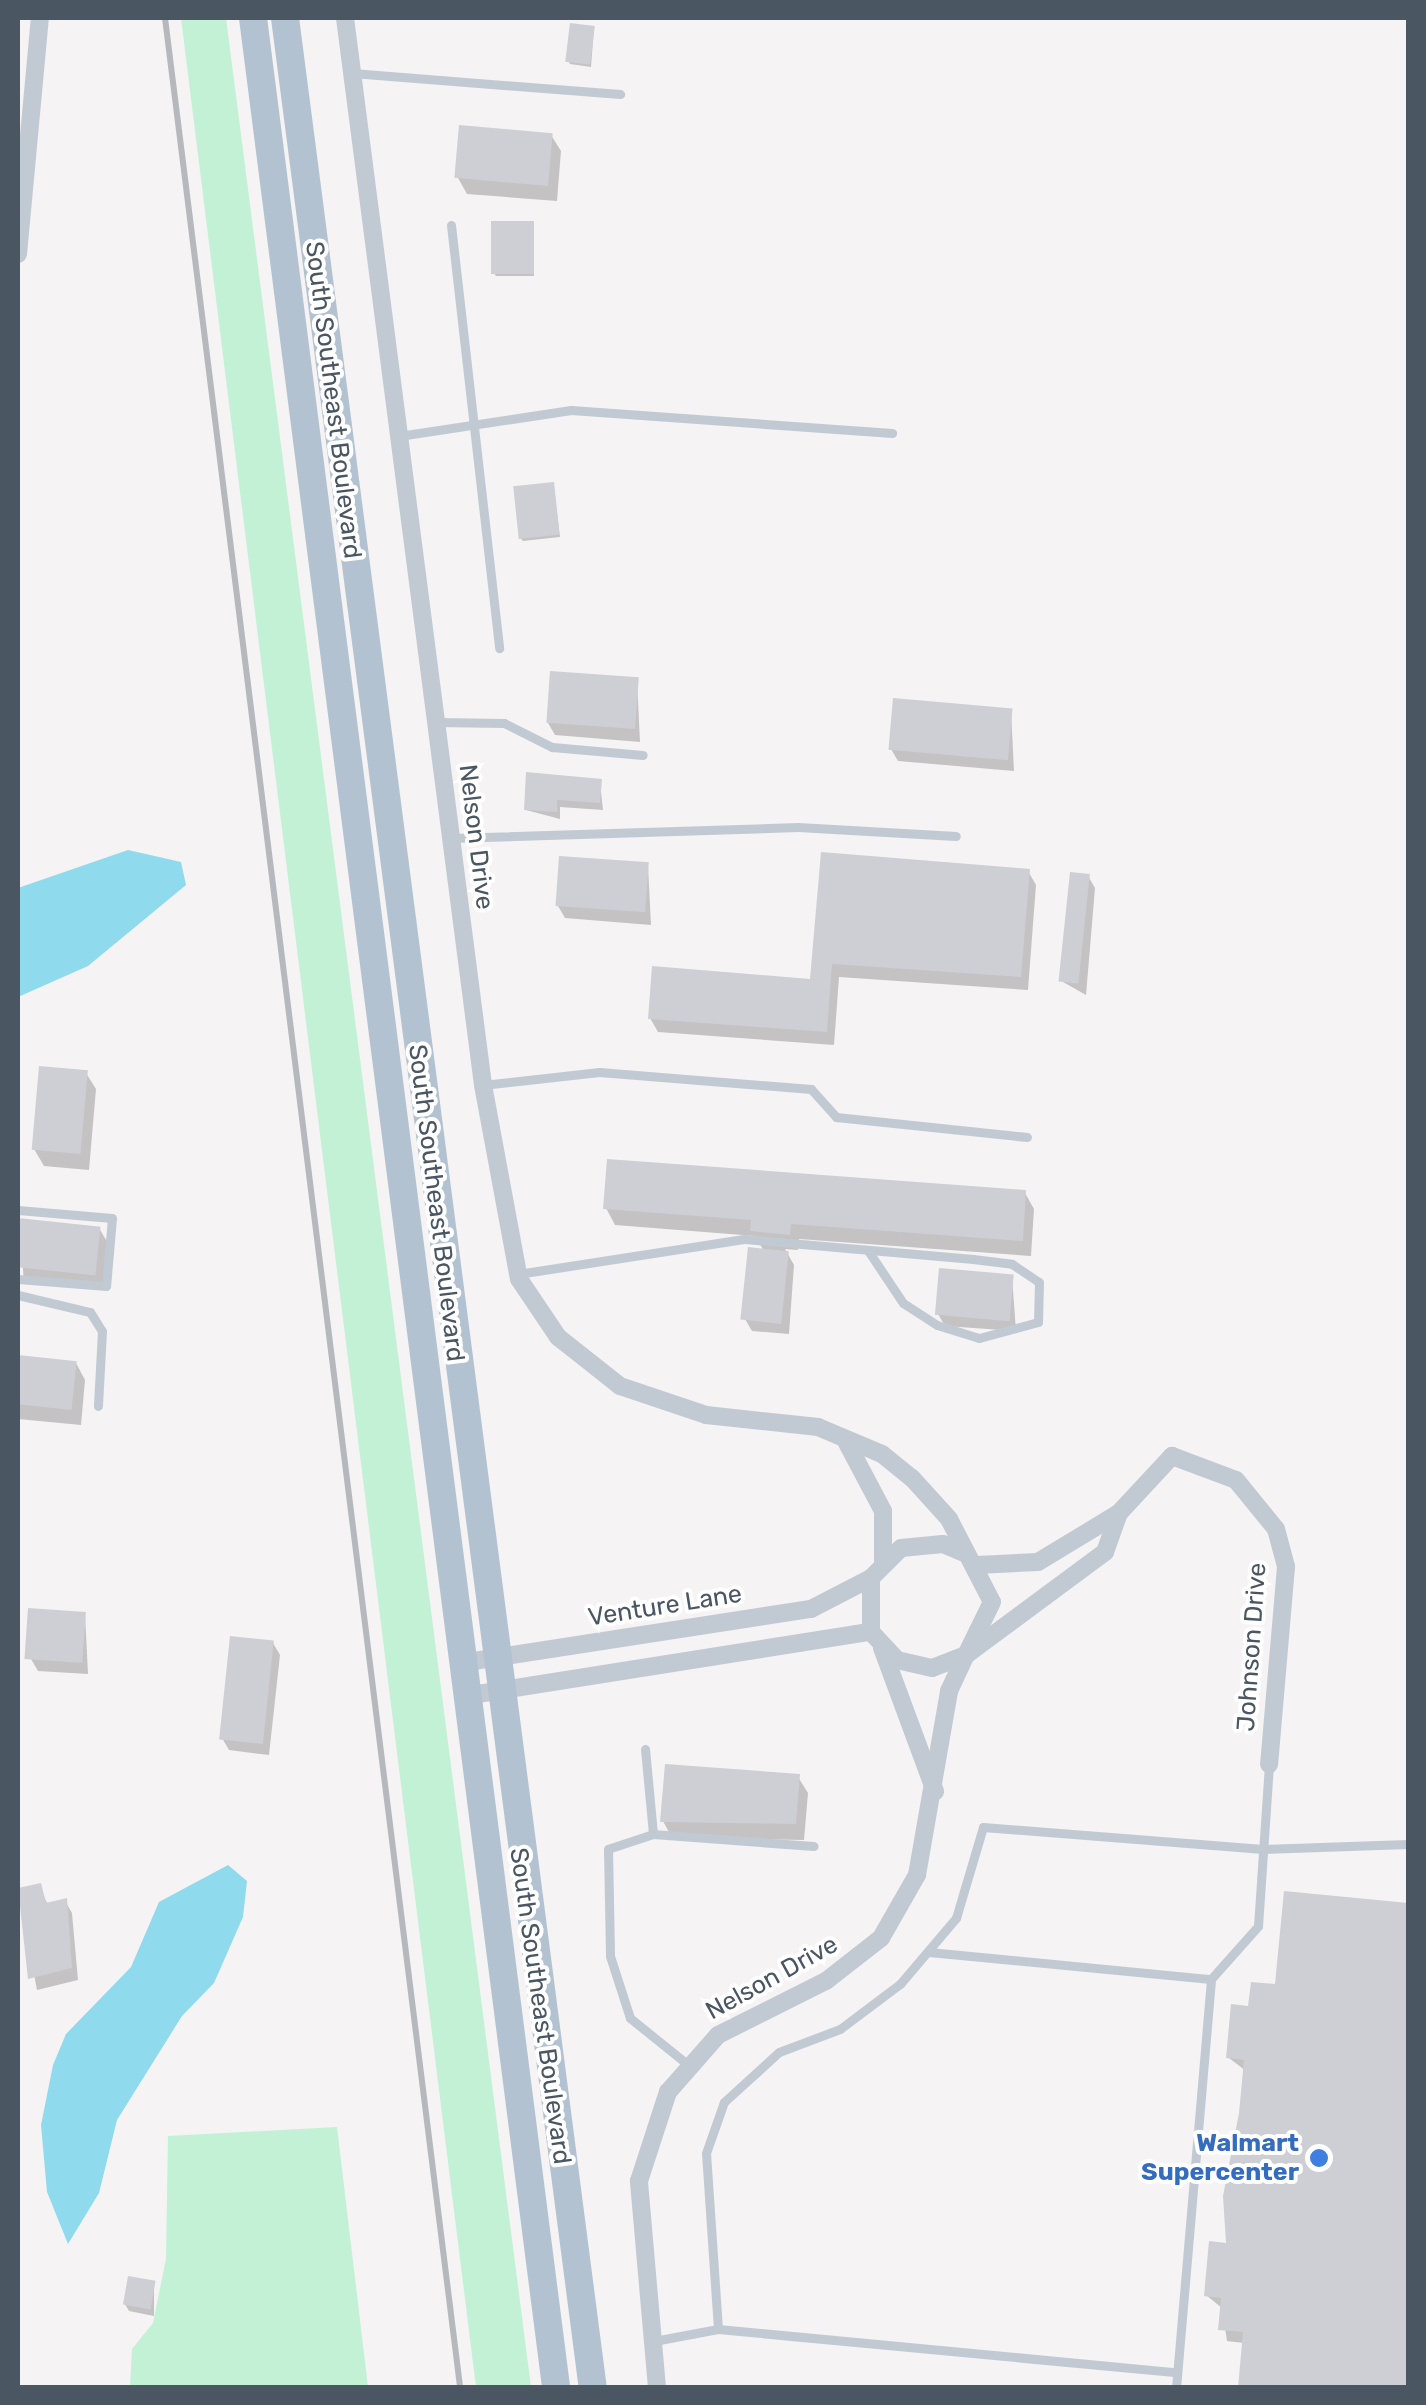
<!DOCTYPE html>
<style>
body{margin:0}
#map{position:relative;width:1426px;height:2405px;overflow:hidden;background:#f5f3f3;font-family:Rubik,sans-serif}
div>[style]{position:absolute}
.green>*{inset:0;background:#c3f1d5}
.water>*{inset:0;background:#90daee}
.shadow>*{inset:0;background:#0003}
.building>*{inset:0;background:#cdcfd5;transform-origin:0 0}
.lane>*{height:9px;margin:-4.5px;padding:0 4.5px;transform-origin:4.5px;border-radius:4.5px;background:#c1cad2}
.street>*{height:18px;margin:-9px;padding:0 9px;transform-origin:9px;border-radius:9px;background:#c1cad2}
.primary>*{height:28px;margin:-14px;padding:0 14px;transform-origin:14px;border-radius:14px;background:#b3c2d1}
.rail>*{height:6px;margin:-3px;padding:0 3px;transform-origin:3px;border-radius:3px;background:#b5b8bd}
.dots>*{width:28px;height:28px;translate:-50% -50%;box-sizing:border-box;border:5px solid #fff;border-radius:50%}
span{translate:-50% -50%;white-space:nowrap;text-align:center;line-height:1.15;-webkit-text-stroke:8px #fff;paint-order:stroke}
.street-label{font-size:25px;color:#4a5661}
.shop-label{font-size:25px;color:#366cbe;font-weight:700}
.right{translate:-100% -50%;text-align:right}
.frame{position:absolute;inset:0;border:20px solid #4a5661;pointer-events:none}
</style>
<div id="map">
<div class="green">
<i style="clip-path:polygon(181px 18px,226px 18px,531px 2387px,476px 2387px)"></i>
<i style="clip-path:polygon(337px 2127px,368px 2387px,130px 2387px,132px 2349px,153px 2323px,166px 2259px,168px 2136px)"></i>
</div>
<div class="water">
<i style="clip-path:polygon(128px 850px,181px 862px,186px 885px,88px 966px,18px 997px,18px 888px)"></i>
<i style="clip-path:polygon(228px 1865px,247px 1881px,243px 1917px,214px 1983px,182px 2016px,117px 2120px,99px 2193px,68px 2244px,47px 2192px,41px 2125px,53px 2065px,66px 2034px,131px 1967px,159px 1902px)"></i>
</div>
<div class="shadow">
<i style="clip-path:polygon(594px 28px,591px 67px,570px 64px,569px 62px)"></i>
<i style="clip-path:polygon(551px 135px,561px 151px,557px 201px,467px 194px,458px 178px)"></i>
<i style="clip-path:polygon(533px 224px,534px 276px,496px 276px,494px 273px)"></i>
<i style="clip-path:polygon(554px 488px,560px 537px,523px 541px,521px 539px)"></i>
<i style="clip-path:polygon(637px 680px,640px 742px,555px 735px,548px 723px)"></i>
<i style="clip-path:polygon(1011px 711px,1014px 771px,898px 761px,891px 749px)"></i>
<i style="clip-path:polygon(600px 782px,603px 810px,560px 807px,560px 819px,526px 810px)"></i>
<i style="clip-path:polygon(823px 855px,1028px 871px,1036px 885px,1028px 990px,839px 977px,834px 1045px,658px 1032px,650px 1018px,812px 981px)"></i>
<i style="clip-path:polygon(648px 866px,651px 925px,565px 918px,558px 906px)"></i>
<i style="clip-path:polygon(1088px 876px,1095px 888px,1086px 995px,1063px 982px)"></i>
<i style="clip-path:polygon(86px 1073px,96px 1089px,89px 1170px,44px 1166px,34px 1149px)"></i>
<i style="clip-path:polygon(1025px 1193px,1034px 1209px,1031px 1256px,799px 1239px,798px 1250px,785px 1249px,794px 1265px,789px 1334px,752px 1331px,745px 1319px,764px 1251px,755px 1236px,615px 1225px,606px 1208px)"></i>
<i style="clip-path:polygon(19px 1221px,99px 1228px,109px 1245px,105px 1290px,24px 1282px)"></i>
<i style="clip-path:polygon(1012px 1277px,1016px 1331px,945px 1326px,938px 1314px)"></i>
<i style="clip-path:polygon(18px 1358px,76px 1363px,85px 1380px,81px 1425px,18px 1419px)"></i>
<i style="clip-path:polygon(85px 1614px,88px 1674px,38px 1671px,31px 1659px)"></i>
<i style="clip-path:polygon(273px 1643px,280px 1655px,269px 1755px,229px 1750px,222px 1738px)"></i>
<i style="clip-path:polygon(798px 1777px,808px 1793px,804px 1840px,672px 1838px,663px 1821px)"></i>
<i style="clip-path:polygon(39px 1886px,48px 1905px,65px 1901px,72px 1913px,78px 1980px,37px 1990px,18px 1891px)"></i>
<i style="clip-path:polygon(1286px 1894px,1408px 1906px,1408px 2388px,1240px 2388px,1244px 2343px,1227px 2341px,1222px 2308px,1206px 2295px,1229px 2246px,1242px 2114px,1246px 2071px,1229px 2058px,1251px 2009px,1277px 1986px)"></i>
<i style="clip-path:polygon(154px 2283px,154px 2316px,129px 2311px,125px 2304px)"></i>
</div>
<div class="building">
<i style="left:570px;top:23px;width:25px;height:39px;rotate:7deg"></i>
<i style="left:459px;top:125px;width:94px;height:53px;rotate:5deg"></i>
<i style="left:491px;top:221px;width:43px;height:53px"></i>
<i style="left:554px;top:482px;width:53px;height:41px;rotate:84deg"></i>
<i style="left:550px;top:671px;width:89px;height:52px;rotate:4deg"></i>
<i style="left:893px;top:698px;width:120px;height:52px;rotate:5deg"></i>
<i style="clip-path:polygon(526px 772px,602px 779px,600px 803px,557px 800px,557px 812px,524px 810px)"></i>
<i style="clip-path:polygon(821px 852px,1030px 869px,1021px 977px,832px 964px,827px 1032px,648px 1019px,652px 966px,810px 979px)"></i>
<i style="left:559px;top:856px;width:90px;height:50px;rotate:4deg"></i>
<i style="left:1070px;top:872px;width:20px;height:110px;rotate:6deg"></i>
<i style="left:39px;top:1066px;width:49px;height:84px;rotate:5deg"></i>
<i style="clip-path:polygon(607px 1159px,1026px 1190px,1023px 1241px,791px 1224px,790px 1235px,750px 1231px,751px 1220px,603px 1209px)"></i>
<i style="left:18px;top:1218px;width:83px;height:49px;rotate:6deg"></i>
<i style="left:748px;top:1247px;width:41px;height:73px;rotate:6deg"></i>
<i style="left:939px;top:1268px;width:75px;height:47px;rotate:5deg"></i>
<i style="left:18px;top:1355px;width:59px;height:49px;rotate:6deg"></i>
<i style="left:28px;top:1608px;width:58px;height:51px;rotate:4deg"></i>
<i style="left:230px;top:1636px;width:44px;height:104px;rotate:6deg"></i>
<i style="clip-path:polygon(665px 1764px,800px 1774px,796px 1824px,660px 1822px)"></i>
<i style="clip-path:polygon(41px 1883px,46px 1903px,67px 1898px,72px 1968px,28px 1979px,18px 1888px)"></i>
<i style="clip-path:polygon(1284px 1891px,1408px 1903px,1408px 2388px,1238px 2388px,1243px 2332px,1218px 2330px,1221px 2298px,1204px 2296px,1209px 2241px,1226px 2243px,1223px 2196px,1239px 2113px,1244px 2060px,1226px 2058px,1231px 2004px,1248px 2006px,1251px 1982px,1275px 1984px)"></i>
<i style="left:128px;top:2276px;width:28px;height:29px;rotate:10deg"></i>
</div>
<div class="lane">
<i style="left:352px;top:73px;width:269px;rotate:4.5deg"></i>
<i style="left:451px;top:225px;width:426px;rotate:83.5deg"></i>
<i style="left:399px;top:436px;width:174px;rotate:-8.6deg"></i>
<i style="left:571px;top:410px;width:322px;rotate:4.1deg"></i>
<i style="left:436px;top:722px;width:68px;rotate:0.8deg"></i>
<i style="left:504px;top:723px;width:54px;rotate:26.6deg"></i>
<i style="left:552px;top:747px;width:91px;rotate:5deg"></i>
<i style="left:451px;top:838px;width:347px;rotate:-1.8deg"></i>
<i style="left:798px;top:827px;width:158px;rotate:3.3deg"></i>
<i style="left:483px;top:1085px;width:117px;rotate:-6.4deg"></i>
<i style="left:599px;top:1072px;width:213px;rotate:4.6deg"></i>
<i style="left:811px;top:1089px;width:38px;rotate:48deg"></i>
<i style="left:836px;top:1117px;width:192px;rotate:6deg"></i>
<i style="left:18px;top:1210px;width:94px;rotate:4.9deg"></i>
<i style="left:112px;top:1218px;width:68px;rotate:95deg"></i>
<i style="left:106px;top:1286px;width:88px;rotate:-175.5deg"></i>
<i style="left:518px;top:1274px;width:230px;rotate:-8.8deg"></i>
<i style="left:745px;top:1239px;width:229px;rotate:5deg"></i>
<i style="left:973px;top:1259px;width:39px;rotate:7deg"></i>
<i style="left:1012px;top:1264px;width:32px;rotate:34deg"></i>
<i style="left:1039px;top:1282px;width:40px;rotate:91.4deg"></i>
<i style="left:1038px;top:1322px;width:61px;rotate:164.8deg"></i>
<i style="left:979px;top:1338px;width:44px;rotate:-162.8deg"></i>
<i style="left:937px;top:1325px;width:40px;rotate:-147.1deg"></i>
<i style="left:903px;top:1303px;width:61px;rotate:-123.7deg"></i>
<i style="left:18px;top:1295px;width:74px;rotate:13.3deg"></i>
<i style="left:90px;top:1312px;width:22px;rotate:58deg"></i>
<i style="left:102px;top:1331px;width:75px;rotate:93.1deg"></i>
<i style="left:645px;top:1749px;width:85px;rotate:84.6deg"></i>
<i style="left:653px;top:1834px;width:161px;rotate:4.3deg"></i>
<i style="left:653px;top:1834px;width:47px;rotate:161.6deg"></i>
<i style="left:608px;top:1849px;width:107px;rotate:88.9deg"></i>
<i style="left:610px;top:1956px;width:65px;rotate:72.1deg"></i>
<i style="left:630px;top:2018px;width:73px;rotate:38.9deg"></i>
<i style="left:929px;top:1952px;width:283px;rotate:5.5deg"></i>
<i style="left:718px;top:2329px;width:176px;rotate:-93.9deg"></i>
<i style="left:706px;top:2153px;width:54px;rotate:-70.6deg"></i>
<i style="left:724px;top:2102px;width:74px;rotate:-42.3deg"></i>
<i style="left:779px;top:2052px;width:65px;rotate:-20.7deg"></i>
<i style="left:840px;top:2029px;width:75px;rotate:-36.9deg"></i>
<i style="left:900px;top:1984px;width:87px;rotate:-49.7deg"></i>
<i style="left:956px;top:1918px;width:95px;rotate:-73.5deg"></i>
<i style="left:983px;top:1827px;width:281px;rotate:4.5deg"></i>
<i style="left:1263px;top:1849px;width:145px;rotate:-2deg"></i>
<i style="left:654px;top:2341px;width:65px;rotate:-10.6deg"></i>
<i style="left:718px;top:2329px;width:461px;rotate:5.4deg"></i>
<i style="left:1176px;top:2388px;width:410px;rotate:-85.1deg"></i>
<i style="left:1211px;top:1979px;width:71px;rotate:-48.4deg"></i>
<i style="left:1258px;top:1926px;width:162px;rotate:-86.1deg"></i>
</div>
<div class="street">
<i style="left:345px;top:18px;width:1076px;rotate:82.63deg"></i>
<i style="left:483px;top:1085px;width:197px;rotate:79.5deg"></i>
<i style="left:519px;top:1279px;width:70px;rotate:56.1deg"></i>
<i style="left:558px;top:1337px;width:79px;rotate:38.3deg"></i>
<i style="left:620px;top:1386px;width:91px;rotate:18.6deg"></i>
<i style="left:706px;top:1415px;width:113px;rotate:6.1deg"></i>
<i style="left:818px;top:1427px;width:69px;rotate:22.9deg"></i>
<i style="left:882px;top:1454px;width:38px;rotate:39deg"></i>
<i style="left:912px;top:1478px;width:55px;rotate:47.9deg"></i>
<i style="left:949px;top:1519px;width:93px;rotate:62.6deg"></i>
<i style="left:992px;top:1602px;width:59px;rotate:116.1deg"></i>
<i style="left:966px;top:1655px;width:36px;rotate:159deg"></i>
<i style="left:932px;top:1668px;width:36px;rotate:-167deg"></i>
<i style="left:897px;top:1660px;width:38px;rotate:-133deg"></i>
<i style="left:871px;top:1632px;width:54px;rotate:-90deg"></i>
<i style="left:871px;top:1578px;width:42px;rotate:-45deg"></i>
<i style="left:901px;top:1548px;width:42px;rotate:-5.4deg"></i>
<i style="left:943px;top:1544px;width:21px;rotate:23deg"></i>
<i style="left:18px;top:254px;width:237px;rotate:-84.7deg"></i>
<i style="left:847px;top:1443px;width:77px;rotate:62.1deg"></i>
<i style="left:883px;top:1511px;width:50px;rotate:90deg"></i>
<i style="left:977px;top:1565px;width:61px;rotate:-2.8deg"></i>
<i style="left:1038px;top:1562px;width:95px;rotate:-31.2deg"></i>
<i style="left:1119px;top:1513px;width:78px;rotate:-47.1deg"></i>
<i style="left:1172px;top:1456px;width:68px;rotate:20.6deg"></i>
<i style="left:1236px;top:1480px;width:63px;rotate:50.8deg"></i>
<i style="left:1276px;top:1529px;width:39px;rotate:75deg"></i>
<i style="left:1286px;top:1567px;width:198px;rotate:94.9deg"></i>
<i style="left:882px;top:1648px;width:153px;rotate:69.7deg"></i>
<i style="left:461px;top:1663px;width:354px;rotate:-8.8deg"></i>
<i style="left:811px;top:1609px;width:68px;rotate:-27.3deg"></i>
<i style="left:465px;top:1696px;width:411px;rotate:-9deg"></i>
<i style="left:657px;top:2388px;width:208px;rotate:-95deg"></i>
<i style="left:639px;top:2181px;width:94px;rotate:-72deg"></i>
<i style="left:668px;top:2092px;width:76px;rotate:-48.7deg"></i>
<i style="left:718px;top:2035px;width:121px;rotate:-26.6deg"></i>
<i style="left:826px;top:1981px;width:70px;rotate:-38deg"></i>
<i style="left:881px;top:1938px;width:73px;rotate:-60.3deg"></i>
<i style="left:917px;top:1875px;width:187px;rotate:-80.1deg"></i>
<i style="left:949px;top:1691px;width:40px;rotate:-65deg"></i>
<i style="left:966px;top:1655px;width:173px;rotate:-36.5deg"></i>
<i style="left:1105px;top:1552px;width:41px;rotate:-70.3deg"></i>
</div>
<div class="primary">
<i style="left:253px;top:18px;width:2389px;rotate:82.71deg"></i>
<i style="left:285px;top:18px;width:2390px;rotate:82.6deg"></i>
</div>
<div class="rail">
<i style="left:165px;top:18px;width:2388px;rotate:82.9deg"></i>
</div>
<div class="dots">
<i style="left:1319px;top:2158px;background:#3f7fe0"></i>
</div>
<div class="street-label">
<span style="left:333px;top:400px;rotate:83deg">South Southeast Boulevard</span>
<span style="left:476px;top:837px;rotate:83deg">Nelson Drive</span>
<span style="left:436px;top:1203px;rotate:83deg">South Southeast Boulevard</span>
<span style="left:665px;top:1606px;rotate:-9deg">Venture Lane</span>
<span style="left:1252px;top:1647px;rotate:-86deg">Johnson Drive</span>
<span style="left:772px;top:1978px;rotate:-29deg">Nelson Drive</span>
<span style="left:540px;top:2006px;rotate:82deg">South Southeast Boulevard</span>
</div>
<div class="shop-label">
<span class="right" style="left:1299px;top:2158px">Walmart<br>Supercenter</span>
</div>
<div class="frame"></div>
</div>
